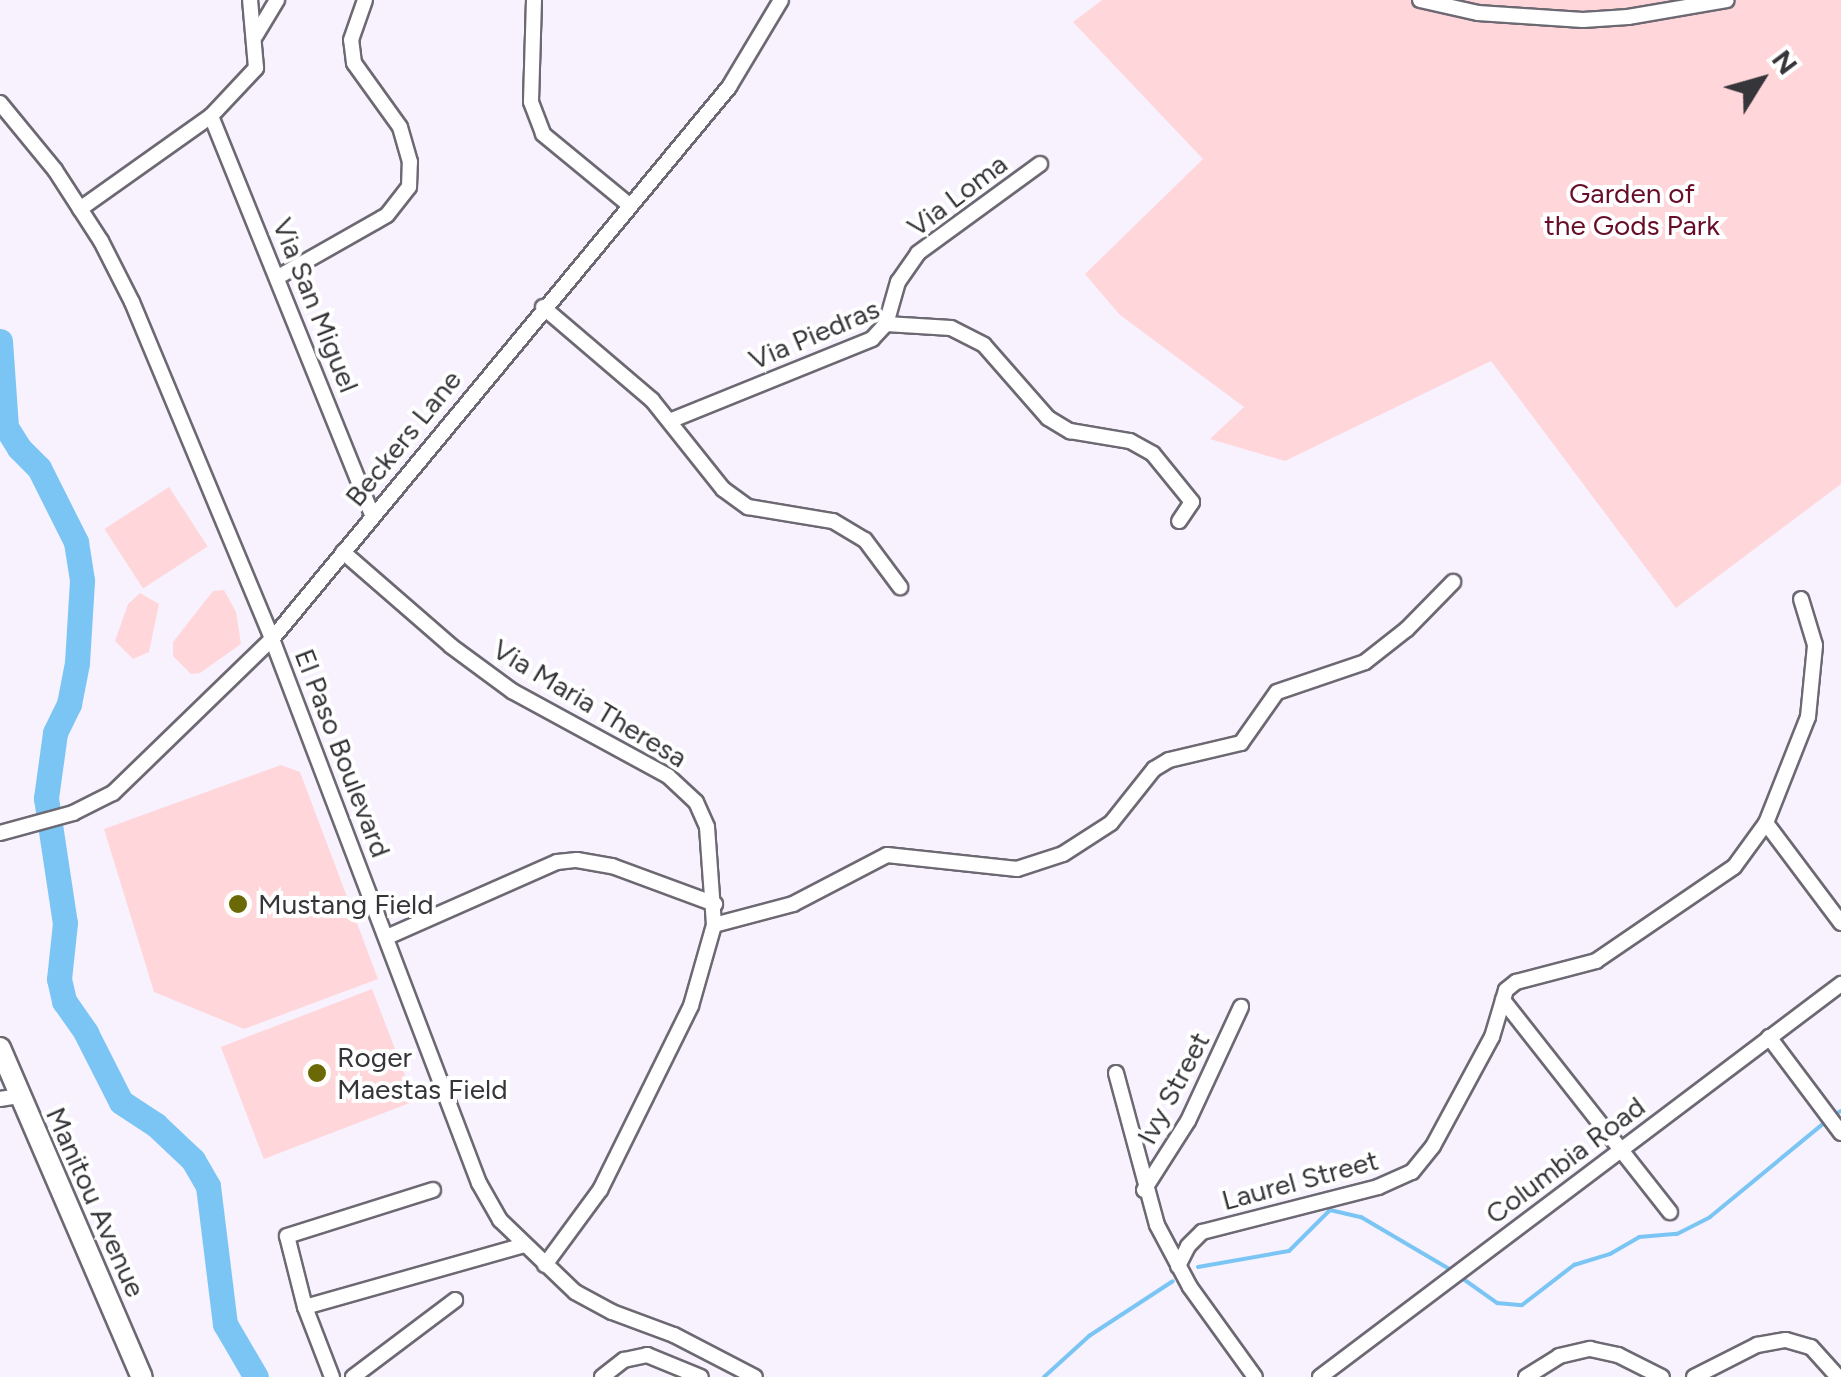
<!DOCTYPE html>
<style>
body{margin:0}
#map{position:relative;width:1841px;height:1377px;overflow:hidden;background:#f7f2fe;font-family:Figtree,sans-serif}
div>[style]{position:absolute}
.green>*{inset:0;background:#ffd7db;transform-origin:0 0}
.stream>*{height:4px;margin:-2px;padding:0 2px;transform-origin:2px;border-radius:2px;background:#7bc5f4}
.river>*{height:25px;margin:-12.5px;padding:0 12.5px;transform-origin:12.5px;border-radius:12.5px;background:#7bc5f4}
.roads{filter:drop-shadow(2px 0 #6d6973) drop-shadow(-2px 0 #6d6973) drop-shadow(0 2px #6d6973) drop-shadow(0 -2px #6d6973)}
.minor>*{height:14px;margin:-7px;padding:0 7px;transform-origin:7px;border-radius:7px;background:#fff}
.secondary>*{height:20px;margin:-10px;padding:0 10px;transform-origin:10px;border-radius:10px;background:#fff}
.dots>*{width:28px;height:28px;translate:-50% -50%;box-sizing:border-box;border:5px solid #fff;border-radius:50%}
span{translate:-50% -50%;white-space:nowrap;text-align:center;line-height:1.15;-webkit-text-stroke:8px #fff;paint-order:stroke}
.park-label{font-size:28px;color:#680d29}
.street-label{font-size:28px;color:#363539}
.poi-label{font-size:28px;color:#363539}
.left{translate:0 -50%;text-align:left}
.north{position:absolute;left:1711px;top:30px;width:100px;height:100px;-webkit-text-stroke:8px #fff;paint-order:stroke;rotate:53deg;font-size:28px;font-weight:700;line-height:40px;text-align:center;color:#363539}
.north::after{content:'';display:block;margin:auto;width:35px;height:45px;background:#363539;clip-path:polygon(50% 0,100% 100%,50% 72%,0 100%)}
</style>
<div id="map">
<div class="green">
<i style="clip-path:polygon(1102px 0,1841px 0,1841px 484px,1676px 608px,1491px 361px,1285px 461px,1210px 439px,1244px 407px,1120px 315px,1085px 274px,1203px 159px,1073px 22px)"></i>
<i style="left:169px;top:487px;width:71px;height:77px;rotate:57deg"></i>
<i style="clip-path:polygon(224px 590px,236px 612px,241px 644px,200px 673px,191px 674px,173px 656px,173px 642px,213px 591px)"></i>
<i style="clip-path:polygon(140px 593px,159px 604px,149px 652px,133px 659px,115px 641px,128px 604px)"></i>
<i style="clip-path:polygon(281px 765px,300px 772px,378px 979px,244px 1029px,154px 992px,104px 829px)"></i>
<i style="left:372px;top:989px;width:120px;height:162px;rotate:69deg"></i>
</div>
<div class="stream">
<i style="left:1839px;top:1112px;width:2px;rotate:-27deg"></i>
<i style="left:1198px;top:1267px;width:92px;rotate:-10deg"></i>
<i style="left:1289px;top:1251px;width:58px;rotate:-45deg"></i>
<i style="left:1330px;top:1210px;width:32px;rotate:13deg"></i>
<i style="left:1361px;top:1217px;width:104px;rotate:30.5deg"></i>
<i style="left:1459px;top:1276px;width:47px;rotate:35.4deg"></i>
<i style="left:1497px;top:1303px;width:25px;rotate:5deg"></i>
<i style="left:1522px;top:1305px;width:66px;rotate:-37.6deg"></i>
<i style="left:1574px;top:1265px;width:38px;rotate:-17deg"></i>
<i style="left:1610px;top:1254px;width:34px;rotate:-30deg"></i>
<i style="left:1639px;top:1237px;width:38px;rotate:-5deg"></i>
<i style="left:1677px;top:1234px;width:37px;rotate:-27deg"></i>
<i style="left:1710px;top:1217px;width:146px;rotate:-39.5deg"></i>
<i style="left:1044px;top:1377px;width:61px;rotate:-42.3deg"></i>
<i style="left:1089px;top:1336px;width:100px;rotate:-33.2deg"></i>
</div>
<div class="river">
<i style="left:0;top:341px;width:86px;rotate:86deg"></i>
<i style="left:6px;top:427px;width:25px;rotate:58deg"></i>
<i style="left:19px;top:448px;width:28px;rotate:45deg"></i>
<i style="left:39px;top:468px;width:83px;rotate:63.4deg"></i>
<i style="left:76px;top:542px;width:39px;rotate:81deg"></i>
<i style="left:82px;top:581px;width:82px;rotate:93.5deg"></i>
<i style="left:77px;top:663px;width:42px;rotate:101deg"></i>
<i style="left:69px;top:704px;width:32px;rotate:116deg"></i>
<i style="left:55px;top:733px;width:66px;rotate:97.9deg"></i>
<i style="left:46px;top:798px;width:126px;rotate:81.4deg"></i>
<i style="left:65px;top:923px;width:56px;rotate:96.1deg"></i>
<i style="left:59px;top:979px;width:23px;rotate:77deg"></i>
<i style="left:64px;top:1001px;width:39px;rotate:55deg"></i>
<i style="left:86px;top:1033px;width:77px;rotate:63.1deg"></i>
<i style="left:121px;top:1102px;width:42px;rotate:33.3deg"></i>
<i style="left:156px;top:1125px;width:51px;rotate:43.4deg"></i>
<i style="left:193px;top:1160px;width:30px;rotate:60deg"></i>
<i style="left:208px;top:1186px;width:139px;rotate:83deg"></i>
<i style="left:225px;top:1324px;width:61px;rotate:59.7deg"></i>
</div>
<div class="roads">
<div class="minor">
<i style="left:534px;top:0;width:102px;rotate:91.7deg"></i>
<i style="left:531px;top:102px;width:34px;rotate:69deg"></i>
<i style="left:543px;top:134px;width:112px;rotate:39.5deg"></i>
<i style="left:1420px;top:0;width:59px;rotate:12.6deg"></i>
<i style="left:1478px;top:13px;width:105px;rotate:3.8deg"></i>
<i style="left:1583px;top:20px;width:45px;rotate:-3.8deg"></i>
<i style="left:1628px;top:17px;width:100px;rotate:-9.7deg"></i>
<i style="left:256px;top:35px;width:41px;rotate:-59deg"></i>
<i style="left:0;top:103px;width:87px;rotate:50.6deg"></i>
<i style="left:55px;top:170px;width:85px;rotate:57.1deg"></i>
<i style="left:101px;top:241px;width:68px;rotate:63.1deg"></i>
<i style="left:132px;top:302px;width:365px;rotate:67.4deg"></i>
<i style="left:272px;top:639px;width:582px;rotate:69.17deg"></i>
<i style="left:479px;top:1183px;width:43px;rotate:60.4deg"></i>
<i style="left:500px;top:1220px;width:104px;rotate:43.8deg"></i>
<i style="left:575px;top:1292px;width:42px;rotate:28.4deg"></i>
<i style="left:612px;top:1312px;width:66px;rotate:20.4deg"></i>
<i style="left:674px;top:1335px;width:91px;rotate:27.4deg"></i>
<i style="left:211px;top:116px;width:429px;rotate:68deg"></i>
<i style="left:80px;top:209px;width:161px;rotate:-35.4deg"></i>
<i style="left:211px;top:116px;width:66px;rotate:-46.8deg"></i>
<i style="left:256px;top:68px;width:68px;rotate:-95deg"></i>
<i style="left:278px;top:277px;width:125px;rotate:-29.6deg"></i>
<i style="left:387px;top:215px;width:36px;rotate:-52deg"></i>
<i style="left:409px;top:187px;width:25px;rotate:-88deg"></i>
<i style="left:410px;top:162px;width:36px;rotate:-106deg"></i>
<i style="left:400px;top:127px;width:79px;rotate:-125.7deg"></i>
<i style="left:354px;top:63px;width:23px;rotate:-97deg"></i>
<i style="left:351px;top:40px;width:42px;rotate:-70.7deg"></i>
<i style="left:543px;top:307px;width:143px;rotate:40.5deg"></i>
<i style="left:652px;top:400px;width:114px;rotate:51.4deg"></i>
<i style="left:723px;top:489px;width:31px;rotate:36deg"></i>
<i style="left:748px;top:507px;width:86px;rotate:9.4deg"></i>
<i style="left:833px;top:521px;width:37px;rotate:31deg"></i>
<i style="left:865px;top:540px;width:59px;rotate:53.3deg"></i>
<i style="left:886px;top:324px;width:44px;rotate:-74.1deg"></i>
<i style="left:898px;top:282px;width:35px;rotate:-55deg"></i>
<i style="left:918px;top:253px;width:151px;rotate:-36.1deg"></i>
<i style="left:672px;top:420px;width:216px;rotate:-22deg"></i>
<i style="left:872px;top:339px;width:21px;rotate:-47deg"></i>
<i style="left:886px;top:324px;width:65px;rotate:3.5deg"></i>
<i style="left:951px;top:328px;width:37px;rotate:27deg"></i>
<i style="left:984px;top:345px;width:97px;rotate:48.8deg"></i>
<i style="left:1048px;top:418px;width:26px;rotate:31deg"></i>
<i style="left:1070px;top:431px;width:61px;rotate:9.5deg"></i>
<i style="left:1130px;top:441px;width:26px;rotate:29deg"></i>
<i style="left:1153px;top:454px;width:62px;rotate:50.9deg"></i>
<i style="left:1192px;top:502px;width:23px;rotate:124deg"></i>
<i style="left:343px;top:552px;width:143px;rotate:41deg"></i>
<i style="left:451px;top:646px;width:76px;rotate:36.4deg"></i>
<i style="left:512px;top:691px;width:178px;rotate:28.6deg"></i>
<i style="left:668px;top:776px;width:38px;rotate:43deg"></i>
<i style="left:696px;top:802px;width:27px;rotate:66deg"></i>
<i style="left:707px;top:827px;width:98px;rotate:85.9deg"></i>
<i style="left:714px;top:925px;width:84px;rotate:105.9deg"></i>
<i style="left:691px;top:1006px;width:205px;rotate:116.3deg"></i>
<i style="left:600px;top:1190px;width:93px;rotate:126.3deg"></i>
<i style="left:1766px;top:823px;width:125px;rotate:53.1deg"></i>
<i style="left:0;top:833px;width:76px;rotate:-15.3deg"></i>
<i style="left:73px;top:813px;width:45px;rotate:-26.6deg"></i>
<i style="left:113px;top:793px;width:221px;rotate:-44.1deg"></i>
<i style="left:272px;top:639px;width:717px;rotate:-50.38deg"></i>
<i style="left:729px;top:87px;width:101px;rotate:-59.1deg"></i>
<i style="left:714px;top:925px;width:82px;rotate:-14.9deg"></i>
<i style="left:793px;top:904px;width:106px;rotate:-27.5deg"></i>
<i style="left:887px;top:855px;width:131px;rotate:6.1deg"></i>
<i style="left:1017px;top:869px;width:48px;rotate:-18.1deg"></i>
<i style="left:1063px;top:854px;width:57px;rotate:-32.9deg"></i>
<i style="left:1111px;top:823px;width:69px;rotate:-51.5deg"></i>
<i style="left:1154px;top:769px;width:17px;rotate:-31deg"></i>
<i style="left:1169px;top:760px;width:74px;rotate:-13.3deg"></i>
<i style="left:1241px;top:743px;width:62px;rotate:-54.8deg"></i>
<i style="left:1277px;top:692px;width:93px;rotate:-18.8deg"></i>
<i style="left:1365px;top:662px;width:53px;rotate:-38.2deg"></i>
<i style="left:1407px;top:629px;width:66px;rotate:-45.6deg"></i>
<i style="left:387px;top:937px;width:186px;rotate:-23.8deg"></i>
<i style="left:557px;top:862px;width:20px;rotate:-6deg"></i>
<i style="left:577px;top:860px;width:36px;rotate:10deg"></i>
<i style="left:612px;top:866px;width:110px;rotate:20.3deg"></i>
<i style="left:1503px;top:1000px;width:270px;rotate:51.8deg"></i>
<i style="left:1769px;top:1037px;width:120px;rotate:53.1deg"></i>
<i style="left:1116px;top:1073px;width:157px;rotate:74.9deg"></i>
<i style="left:1157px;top:1225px;width:70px;rotate:62deg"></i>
<i style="left:1190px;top:1287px;width:111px;rotate:54.2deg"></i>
<i style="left:0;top:1099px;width:20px;rotate:-9deg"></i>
<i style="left:1144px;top:1190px;width:82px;rotate:-57.5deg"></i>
<i style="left:1188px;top:1121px;width:126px;rotate:-65.1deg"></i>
<i style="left:1178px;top:1266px;width:22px;rotate:-63deg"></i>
<i style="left:1188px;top:1246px;width:20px;rotate:-45deg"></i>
<i style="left:1202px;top:1232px;width:182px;rotate:-14.3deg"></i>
<i style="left:1378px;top:1187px;width:37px;rotate:-24deg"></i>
<i style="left:1412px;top:1172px;width:33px;rotate:-51deg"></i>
<i style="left:1433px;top:1146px;width:124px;rotate:-61.6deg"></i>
<i style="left:1492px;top:1037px;width:49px;rotate:-73.4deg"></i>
<i style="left:1506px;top:990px;width:13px;rotate:-39deg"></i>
<i style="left:1516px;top:982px;width:83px;rotate:-14.7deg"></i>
<i style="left:1596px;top:961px;width:167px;rotate:-34.3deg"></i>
<i style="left:1734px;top:867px;width:54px;rotate:-54deg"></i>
<i style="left:1766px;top:823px;width:114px;rotate:-68.4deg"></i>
<i style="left:1808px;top:717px;width:72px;rotate:-84.4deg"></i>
<i style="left:1815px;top:645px;width:48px;rotate:-106.9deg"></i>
<i style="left:305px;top:1307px;width:228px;rotate:-15.8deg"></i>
<i style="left:332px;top:1377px;width:75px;rotate:-111.1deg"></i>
<i style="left:305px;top:1307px;width:73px;rotate:-104.2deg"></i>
<i style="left:287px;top:1236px;width:153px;rotate:-17.5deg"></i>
<i style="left:353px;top:1377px;width:128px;rotate:-37deg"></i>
<i style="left:602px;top:1377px;width:28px;rotate:-38deg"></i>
<i style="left:624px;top:1360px;width:24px;rotate:-12deg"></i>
<i style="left:647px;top:1355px;width:58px;rotate:22.2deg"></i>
<i style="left:1320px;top:1377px;width:653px;rotate:-37.03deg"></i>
<i style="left:1526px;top:1377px;width:39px;rotate:-32deg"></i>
<i style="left:1559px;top:1356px;width:32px;rotate:-13deg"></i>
<i style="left:1590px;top:1349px;width:29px;rotate:12deg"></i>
<i style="left:1618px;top:1355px;width:49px;rotate:26.6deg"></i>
<i style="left:1694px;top:1377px;width:71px;rotate:-26.9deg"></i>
<i style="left:1757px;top:1345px;width:29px;rotate:-10deg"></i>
<i style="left:1786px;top:1340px;width:26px;rotate:16deg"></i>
<i style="left:1811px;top:1347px;width:40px;rotate:48deg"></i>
</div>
<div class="secondary">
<i style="left:0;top:1048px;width:358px;rotate:66.7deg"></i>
</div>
</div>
<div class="dots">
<i style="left:238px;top:904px;background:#6a6906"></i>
<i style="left:317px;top:1073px;background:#6a6906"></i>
</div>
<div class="park-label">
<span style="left:1632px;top:209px">Garden of<br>the Gods Park</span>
</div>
<div class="street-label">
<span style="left:957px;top:195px;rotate:-37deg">Via Loma</span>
<span style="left:316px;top:305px;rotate:68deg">Via San Miguel</span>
<span style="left:814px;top:334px;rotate:-23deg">Via Piedras</span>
<span style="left:403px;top:438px;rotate:-51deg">Beckers Lane</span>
<span style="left:590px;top:703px;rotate:31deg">Via Maria Theresa</span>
<span style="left:343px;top:753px;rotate:69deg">El Paso Boulevard</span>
<span style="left:1173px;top:1088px;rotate:-62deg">Ivy Street</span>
<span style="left:1565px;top:1160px;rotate:-37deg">Columbia Road</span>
<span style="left:1300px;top:1180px;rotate:-15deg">Laurel Street</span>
<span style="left:96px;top:1202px;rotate:66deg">Manitou Avenue</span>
</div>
<div class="poi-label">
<span class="left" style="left:258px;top:904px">Mustang Field</span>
<span class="left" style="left:337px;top:1073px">Roger<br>Maestas Field</span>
</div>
<div class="north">N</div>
</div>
